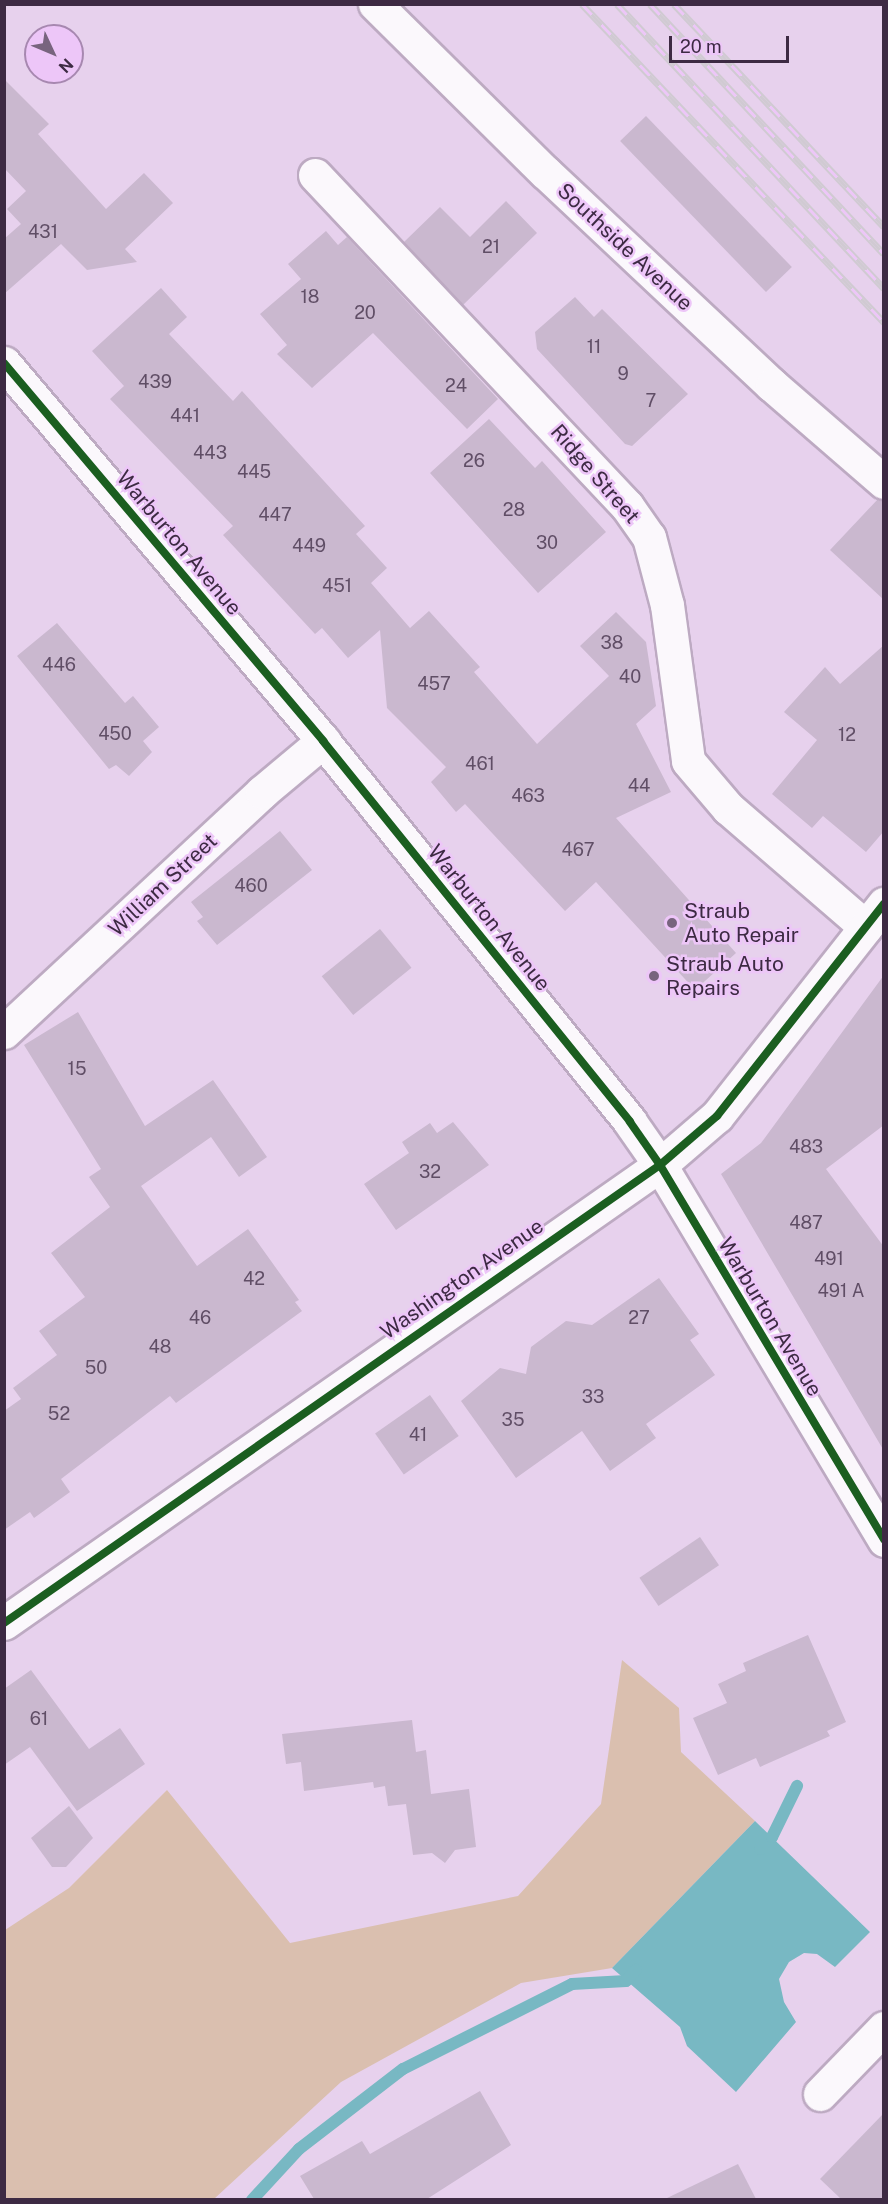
<!DOCTYPE html>
<style>
body{margin:0}
#map{position:relative;width:888px;height:2204px;overflow:hidden;background:#e7d1ed;font-family:"Public Sans",sans-serif}
div>[style]{position:absolute}
.green>*{inset:0;background:#dabfaf}
.water>*{inset:0;background:#78b8c3}
.stream>*{height:12px;margin:-6px;padding:0 6px;transform-origin:6px;border-radius:6px;background:#78b8c3}
.building>*{inset:0;background:#cab8cf;transform-origin:0 0}
.roads{filter:drop-shadow(2px 0 #bdaac2) drop-shadow(-2px 0 #bdaac2) drop-shadow(0 2px #bdaac2) drop-shadow(0 -2px #bdaac2)}
.minor>*{height:33px;margin:-16.5px;padding:0 16.5px;transform-origin:16.5px;border-radius:16.5px;background:#fbf8fc}
.rail>*{height:7px;margin-top:-3.5px;transform-origin:0;background:repeating-linear-gradient(90deg,#edc6f8 0 14px,#d0cad2 0 28px);box-sizing:border-box;border-block:2px solid #d0cad2}
.cycleway>*{height:8px;margin:-4px;padding:0 4px;transform-origin:4px;border-radius:4px;background:#1b5e20}
.dots>*{width:16px;height:16px;translate:-50% -50%;box-sizing:border-box;border:3px solid #edc6f8;border-radius:50%}
span{translate:-50% -50%;white-space:nowrap;text-align:center;line-height:1.15;-webkit-text-stroke:5px #edc6f8;paint-order:stroke}
.number-label{font-size:18px;color:#604e66}
.number-label span{-webkit-text-stroke-width:0}
.street-label{font-size:21px;color:#3d2a43}
.poi-label{font-size:21px;color:#3d2a43}
.left{translate:0 -50%;text-align:left}
.frame{position:absolute;inset:0;border:6px solid #3d2a43;pointer-events:none}
.north{position:absolute;left:24px;top:24px;width:60px;height:60px;box-sizing:border-box;background:#edc6f8;border:2px solid #a788b0;border-radius:50%;rotate:134deg;font-size:16px;font-weight:700;line-height:24px;text-align:center;color:#3d2a43}
.north::after{content:'';display:block;margin:auto;width:21px;height:27px;background:#78647e;clip-path:polygon(50% 0,100% 100%,50% 72%,0 100%)}
.scale{position:absolute;left:669px;top:36px;width:120px;height:27px;box-sizing:border-box;border:3px solid #3d2a43;border-top:0;padding-left:8px;font-size:18px;line-height:21px;white-space:nowrap;color:#3d2a43;-webkit-text-stroke:4px #edc6f8;paint-order:stroke}
</style>
<div id="map">
<div class="green">
<i style="clip-path:polygon(622px 1660px,679px 1708px,681px 1752px,755px 1821px,612px 1968px,521px 1983px,341px 2082px,214px 2199px,5px 2200px,5px 1930px,69px 1888px,167px 1790px,290px 1943px,518px 1896px,601px 1804px)"></i>
</div>
<div class="water">
<i style="clip-path:polygon(755px 1821px,870px 1932px,835px 1967px,817px 1954px,804px 1953px,789px 1962px,779px 1979px,784px 2002px,796px 2022px,736px 2092px,687px 2046px,680px 2027px,612px 1968px)"></i>
</div>
<div class="stream">
<i style="left:760px;top:1849px;width:17px;rotate:-45deg"></i>
<i style="left:772px;top:1837px;width:57px;rotate:-63.9deg"></i>
<i style="left:252px;top:2200px;width:69px;rotate:-47.3deg"></i>
<i style="left:299px;top:2149px;width:131px;rotate:-37.6deg"></i>
<i style="left:403px;top:2069px;width:189px;rotate:-26.7deg"></i>
<i style="left:572px;top:1984px;width:54px;rotate:-3.2deg"></i>
<i style="left:626px;top:1981px;width:15px;rotate:-48deg"></i>
</div>
<div class="building">
<i style="clip-path:polygon(4px 79px,49px 124px,38px 134px,106px 209px,144px 173px,173px 203px,125px 249px,137px 262px,87px 270px,61px 244px,4px 294px,4px 239px,21px 224px,7px 209px,26px 191px,4px 168px)"></i>
<i style="left:646px;top:116px;width:210px;height:36px;rotate:46deg"></i>
<i style="clip-path:polygon(506px 201px,537px 233px,463px 305px,404px 242px,440px 207px,470px 237px)"></i>
<i style="clip-path:polygon(326px 231px,338px 245px,347px 237px,498px 399px,467px 429px,373px 333px,312px 388px,277px 354px,287px 345px,260px 314px,301px 279px,288px 264px)"></i>
<i style="clip-path:polygon(161px 288px,187px 317px,169px 334px,233px 401px,242px 391px,365px 526px,356px 534px,387px 568px,371px 583px,410px 628px,429px 611px,480px 667px,474px 672px,537px 744px,609px 676px,580px 646px,616px 612px,646px 642px,656px 706px,636px 724px,671px 792px,616px 818px,736px 953px,695px 990px,596px 882px,565px 911px,465px 804px,456px 812px,431px 782px,446px 767px,387px 708px,380px 630px,348px 658px,322px 628px,315px 634px,223px 535px,233px 526px,110px 399px,124px 386px,92px 351px)"></i>
<i style="clip-path:polygon(575px 297px,594px 317px,602px 309px,688px 394px,632px 446px,625px 444px,537px 349px,535px 332px)"></i>
<i style="clip-path:polygon(489px 419px,535px 468px,542px 461px,606px 532px,538px 593px,430px 473px)"></i>
<i style="clip-path:polygon(878px 499px,884px 500px,884px 600px,830px 550px)"></i>
<i style="clip-path:polygon(57px 623px,125px 703px,133px 696px,159px 727px,143px 741px,152px 752px,129px 776px,116px 765px,109px 769px,17px 656px)"></i>
<i style="clip-path:polygon(884px 645px,884px 831px,866px 852px,823px 816px,812px 828px,772px 794px,817px 740px,784px 712px,825px 667px,840px 684px)"></i>
<i style="clip-path:polygon(280px 831px,312px 870px,217px 945px,197px 921px,203px 917px,191px 902px)"></i>
<i style="left:380px;top:929px;width:50px;height:75px;rotate:51deg"></i>
<i style="clip-path:polygon(884px 975px,884px 1125px,826px 1169px,884px 1247px,884px 1451px,721px 1174px,761px 1143px)"></i>
<i style="clip-path:polygon(78px 1012px,145px 1126px,213px 1080px,267px 1157px,239px 1177px,211px 1137px,141px 1186px,197px 1266px,248px 1229px,299px 1300px,295px 1302px,302px 1311px,176px 1403px,170px 1396px,61px 1479px,70px 1492px,34px 1518px,30px 1512px,4px 1530px,4px 1411px,21px 1399px,13px 1388px,57px 1355px,39px 1331px,85px 1297px,51px 1253px,110px 1207px,89px 1177px,101px 1169px,24px 1045px)"></i>
<i style="clip-path:polygon(453px 1122px,489px 1165px,396px 1230px,364px 1184px,409px 1153px,402px 1142px,430px 1123px,437px 1133px)"></i>
<i style="clip-path:polygon(659px 1278px,699px 1334px,690px 1340px,715px 1375px,646px 1424px,656px 1438px,610px 1471px,582px 1431px,516px 1478px,461px 1401px,500px 1368px,526px 1374px,531px 1347px,566px 1321px,592px 1325px)"></i>
<i style="left:430px;top:1395px;width:50px;height:67px;rotate:55deg"></i>
<i style="left:700px;top:1537px;width:34px;height:73px;rotate:56deg"></i>
<i style="clip-path:polygon(808px 1635px,846px 1722px,827px 1731px,830px 1736px,760px 1767px,756px 1758px,718px 1775px,693px 1718px,727px 1703px,718px 1684px,746px 1671px,743px 1663px)"></i>
<i style="clip-path:polygon(31px 1670px,89px 1749px,120px 1728px,145px 1764px,77px 1811px,30px 1747px,4px 1765px,4px 1689px)"></i>
<i style="clip-path:polygon(412px 1720px,416px 1752px,426px 1750px,431px 1794px,469px 1789px,476px 1847px,455px 1850px,445px 1863px,432px 1853px,413px 1855px,406px 1804px,388px 1806px,385px 1786px,374px 1788px,373px 1782px,304px 1791px,301px 1762px,286px 1764px,282px 1734px)"></i>
<i style="clip-path:polygon(69px 1806px,93px 1838px,66px 1867px,52px 1867px,31px 1838px)"></i>
<i style="clip-path:polygon(480px 2091px,511px 2145px,427px 2199px,314px 2199px,300px 2176px,362px 2141px,370px 2154px)"></i>
<i style="clip-path:polygon(884px 2113px,884px 2199px,841px 2199px,820px 2179px)"></i>
<i style="clip-path:polygon(738px 2164px,756px 2199px,665px 2199px)"></i>
</div>
<div class="roads">
<div class="minor">
<i style="left:375px;top:4px;width:239px;rotate:44.7deg"></i>
<i style="left:545px;top:172px;width:311px;rotate:43.2deg"></i>
<i style="left:772px;top:385px;width:148px;rotate:40.9deg"></i>
<i style="left:315px;top:175px;width:455px;rotate:46.7deg"></i>
<i style="left:627px;top:506px;width:38px;rotate:55deg"></i>
<i style="left:649px;top:537px;width:70px;rotate:75.2deg"></i>
<i style="left:667px;top:605px;width:157px;rotate:82.3deg"></i>
<i style="left:688px;top:761px;width:62px;rotate:49.6deg"></i>
<i style="left:728px;top:808px;width:182px;rotate:40.8deg"></i>
<i style="left:4px;top:363px;width:495px;rotate:49.8deg"></i>
<i style="left:323px;top:741px;width:489px;rotate:51.1deg"></i>
<i style="left:630px;top:1122px;width:52px;rotate:55.1deg"></i>
<i style="left:660px;top:1165px;width:437px;rotate:59.1deg"></i>
<i style="left:4px;top:1032px;width:352px;rotate:-42.9deg"></i>
<i style="left:262px;top:792px;width:80px;rotate:-39.9deg"></i>
<i style="left:4px;top:1623px;width:800px;rotate:-34.92deg"></i>
<i style="left:660px;top:1165px;width:75px;rotate:-40.7deg"></i>
<i style="left:717px;top:1116px;width:270px;rotate:-51.8deg"></i>
<i style="left:820px;top:2094px;width:92px;rotate:-45.9deg"></i>
</div>
</div>
<div class="rail">
<i style="left:582px;top:4px;width:439px;rotate:46.5deg"></i>
<i style="left:617px;top:4px;width:390px;rotate:46.8deg"></i>
<i style="left:650px;top:4px;width:342px;rotate:46.9deg"></i>
<i style="left:674px;top:4px;width:306px;rotate:46.7deg"></i>
</div>
<div class="cycleway">
<i style="left:4px;top:363px;width:495px;rotate:49.8deg"></i>
<i style="left:323px;top:741px;width:489px;rotate:51.1deg"></i>
<i style="left:630px;top:1122px;width:52px;rotate:55.1deg"></i>
<i style="left:660px;top:1165px;width:437px;rotate:59.1deg"></i>
<i style="left:4px;top:1623px;width:800px;rotate:-34.92deg"></i>
<i style="left:660px;top:1165px;width:75px;rotate:-40.7deg"></i>
<i style="left:717px;top:1116px;width:270px;rotate:-51.8deg"></i>
</div>
<div class="dots">
<i style="left:672px;top:923px;background:#78647e"></i>
<i style="left:654px;top:976px;background:#78647e"></i>
</div>
<div class="number-label">
<span style="left:43px;top:232px">431</span>
<span style="left:491px;top:247px">21</span>
<span style="left:310px;top:297px">18</span>
<span style="left:365px;top:313px">20</span>
<span style="left:594px;top:347px">11</span>
<span style="left:623px;top:374px">9</span>
<span style="left:155px;top:382px">439</span>
<span style="left:456px;top:386px">24</span>
<span style="left:651px;top:401px">7</span>
<span style="left:185px;top:416px">441</span>
<span style="left:210px;top:453px">443</span>
<span style="left:474px;top:461px">26</span>
<span style="left:254px;top:472px">445</span>
<span style="left:514px;top:510px">28</span>
<span style="left:275px;top:515px">447</span>
<span style="left:547px;top:543px">30</span>
<span style="left:309px;top:546px">449</span>
<span style="left:337px;top:586px">451</span>
<span style="left:612px;top:643px">38</span>
<span style="left:59px;top:665px">446</span>
<span style="left:630px;top:677px">40</span>
<span style="left:434px;top:684px">457</span>
<span style="left:115px;top:734px">450</span>
<span style="left:847px;top:735px">12</span>
<span style="left:480px;top:764px">461</span>
<span style="left:639px;top:786px">44</span>
<span style="left:528px;top:796px">463</span>
<span style="left:578px;top:850px">467</span>
<span style="left:251px;top:886px">460</span>
<span style="left:77px;top:1069px">15</span>
<span style="left:806px;top:1147px">483</span>
<span style="left:430px;top:1172px">32</span>
<span style="left:806px;top:1223px">487</span>
<span style="left:829px;top:1259px">491</span>
<span style="left:254px;top:1279px">42</span>
<span style="left:841px;top:1291px">491 A</span>
<span style="left:200px;top:1318px">46</span>
<span style="left:639px;top:1318px">27</span>
<span style="left:160px;top:1347px">48</span>
<span style="left:96px;top:1368px">50</span>
<span style="left:593px;top:1397px">33</span>
<span style="left:59px;top:1414px">52</span>
<span style="left:513px;top:1420px">35</span>
<span style="left:418px;top:1435px">41</span>
<span style="left:39px;top:1719px">61</span>
</div>
<div class="street-label">
<span style="left:625px;top:247px;rotate:43deg">Southside Avenue</span>
<span style="left:595px;top:474px;rotate:49deg">Ridge Street</span>
<span style="left:179px;top:543px;rotate:50deg">Warburton Avenue</span>
<span style="left:163px;top:885px;rotate:-43deg">William Street</span>
<span style="left:489px;top:918px;rotate:51deg">Warburton Avenue</span>
<span style="left:462px;top:1279px;rotate:-35deg">Washington Avenue</span>
<span style="left:770px;top:1317px;rotate:59deg">Warburton Avenue</span>
</div>
<div class="poi-label">
<span class="left" style="left:684px;top:923px">Straub<br>Auto Repair</span>
<span class="left" style="left:666px;top:976px">Straub Auto<br>Repairs</span>
</div>
<div class="frame"></div>
<div class="north">N</div>
<div class="scale">20 m</div>
</div>
